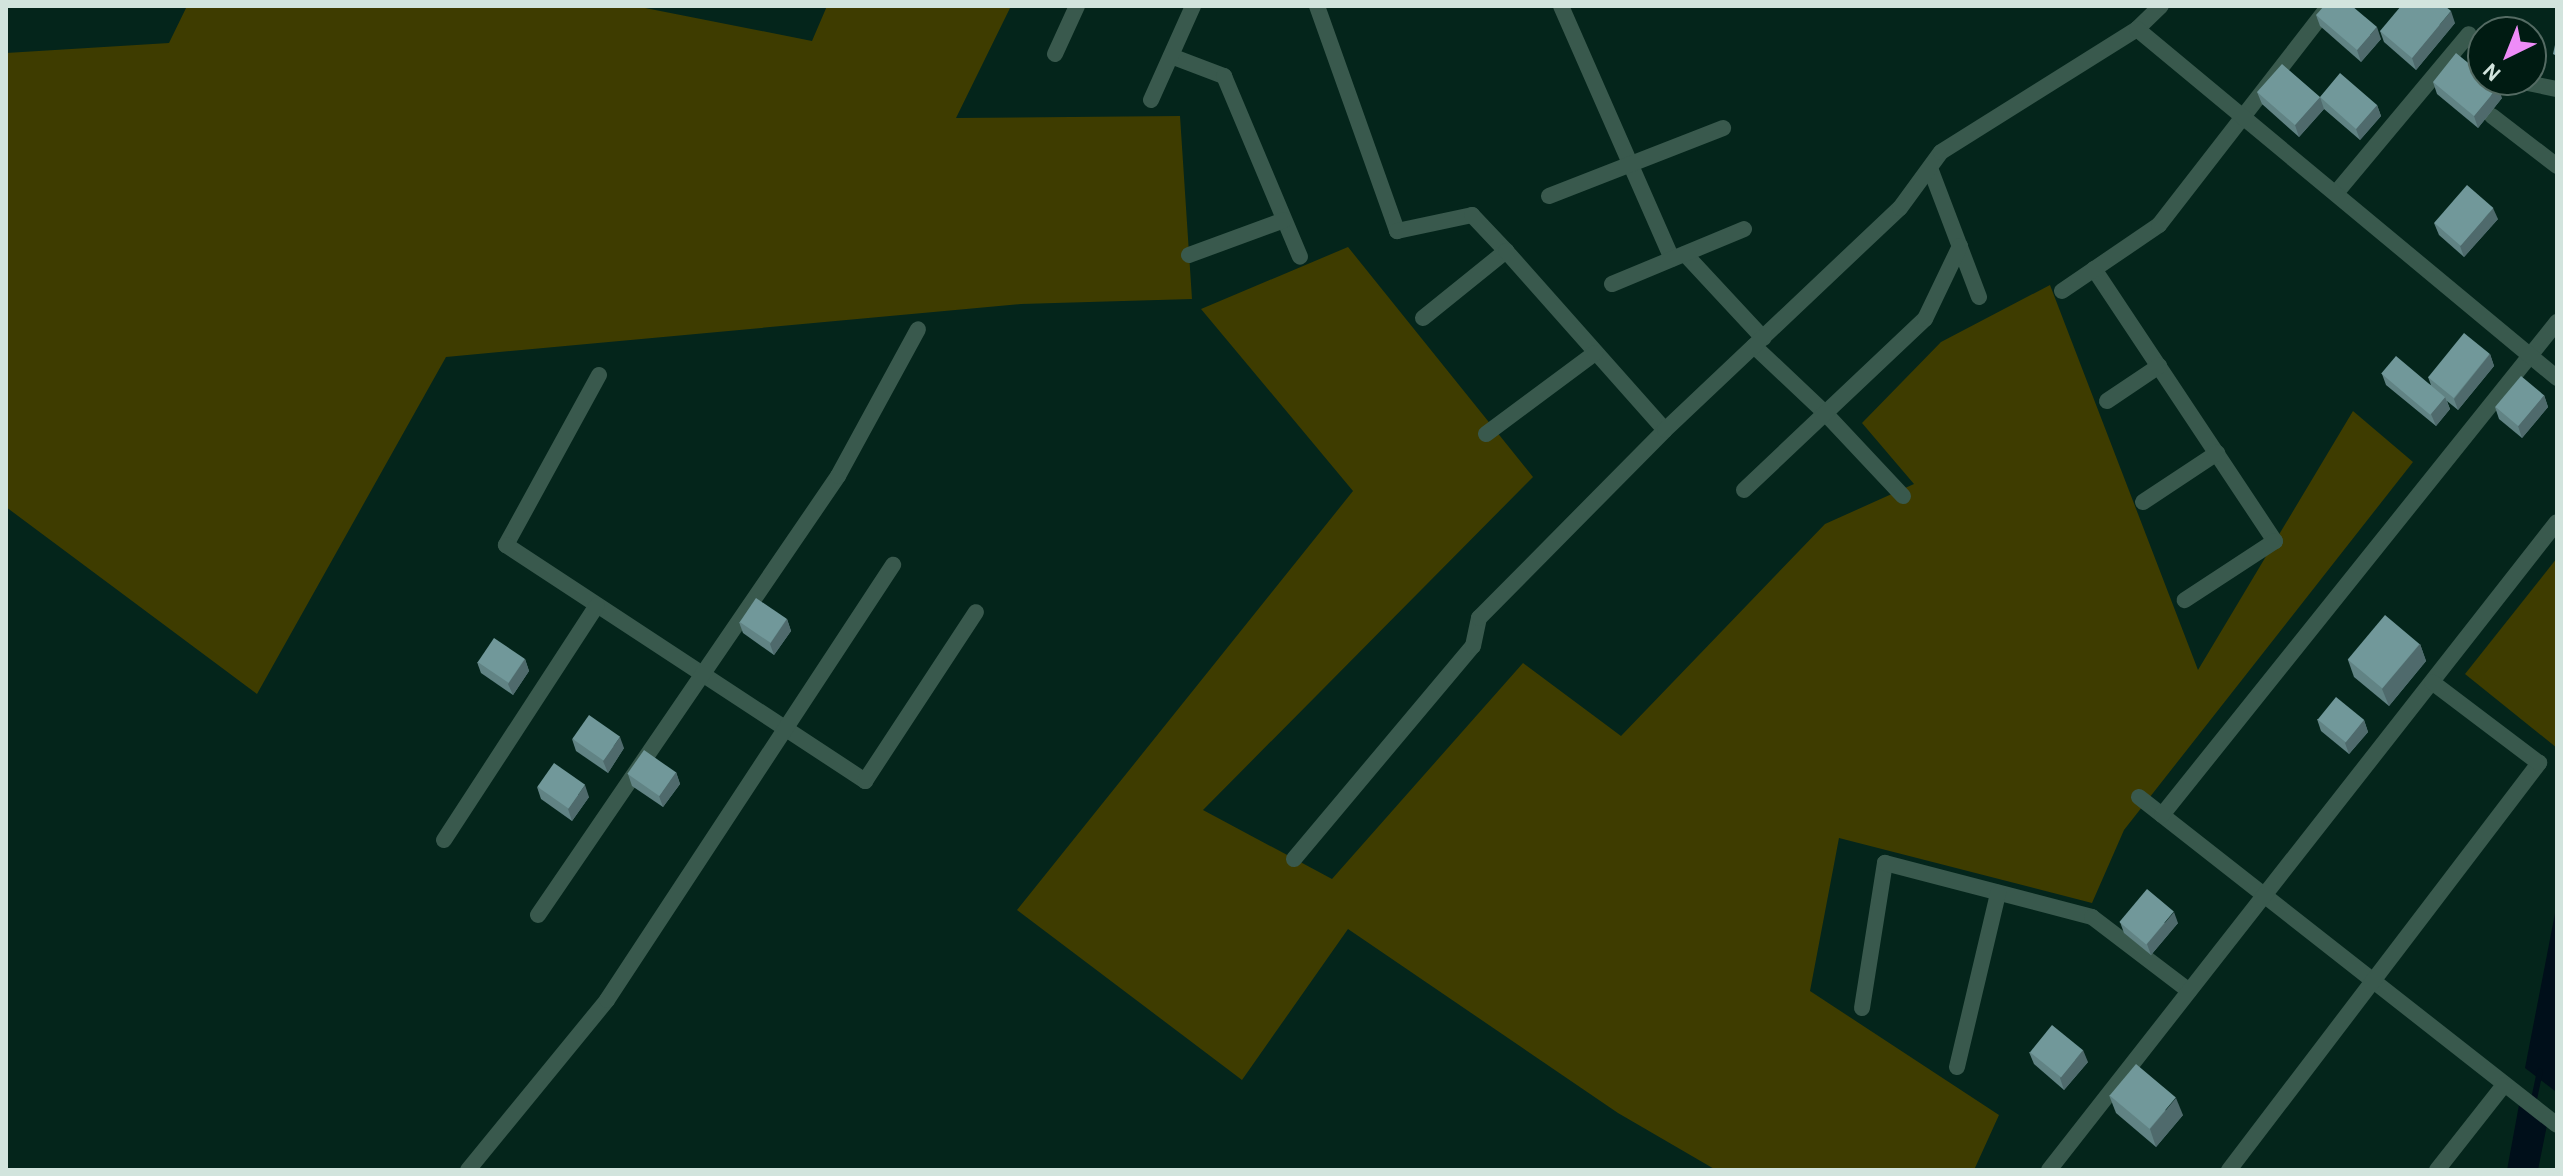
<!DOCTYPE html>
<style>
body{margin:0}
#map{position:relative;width:2563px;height:1176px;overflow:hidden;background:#04251b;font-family:"Alegreya Sans",sans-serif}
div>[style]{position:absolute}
.green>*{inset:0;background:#3e3c00}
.water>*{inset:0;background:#000f1a}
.stream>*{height:6px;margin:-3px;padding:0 3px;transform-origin:3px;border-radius:3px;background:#000f1a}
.street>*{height:16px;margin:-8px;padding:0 8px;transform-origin:8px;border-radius:8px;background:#39594d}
.wall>*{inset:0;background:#618384}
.shaded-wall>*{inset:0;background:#4f6a6c}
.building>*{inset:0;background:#71989a;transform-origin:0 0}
span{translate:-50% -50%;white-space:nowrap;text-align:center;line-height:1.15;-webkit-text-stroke:8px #001b12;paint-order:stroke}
.frame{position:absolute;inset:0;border:8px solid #d2e4dd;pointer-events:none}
.north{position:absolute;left:2467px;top:16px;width:80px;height:80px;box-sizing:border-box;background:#001b12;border:2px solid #546b63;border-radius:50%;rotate:223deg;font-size:22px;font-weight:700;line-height:32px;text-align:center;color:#d2e4dd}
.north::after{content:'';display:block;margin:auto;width:28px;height:36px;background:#ee8cf8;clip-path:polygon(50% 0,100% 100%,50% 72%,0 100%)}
</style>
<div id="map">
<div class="green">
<i style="clip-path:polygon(187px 6px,635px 6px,812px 41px,827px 6px,1011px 6px,956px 118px,1180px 116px,1192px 299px,1021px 304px,446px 357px,257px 694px,6px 507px,6px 53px,169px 43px)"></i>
<i style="clip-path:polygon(1348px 247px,1533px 477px,1203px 810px,1332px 879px,1523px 663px,1621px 736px,1825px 524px,1914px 484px,1862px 423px,1941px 342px,2050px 285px,2198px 670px,2353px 411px,2413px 462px,2124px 830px,2092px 903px,1839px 838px,1810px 991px,1999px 1115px,1974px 1170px,1716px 1170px,1618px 1113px,1348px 929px,1242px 1080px,1017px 910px,1353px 491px,1201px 309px)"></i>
<i style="clip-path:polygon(2557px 558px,2557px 748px,2465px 674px)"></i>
</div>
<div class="water">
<i style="clip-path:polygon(2557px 903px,2557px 1078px,2555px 1091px,2525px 1068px)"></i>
<i style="clip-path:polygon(2519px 1105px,2547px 1125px,2538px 1170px,2507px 1170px)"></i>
</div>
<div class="stream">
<i style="left:2533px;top:1104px;width:33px;rotate:-78deg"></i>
</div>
<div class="street">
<i style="left:1317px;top:6px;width:239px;rotate:70.4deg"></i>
<i style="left:1397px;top:231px;width:77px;rotate:-12deg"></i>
<i style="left:1472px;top:215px;width:50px;rotate:46.6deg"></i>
<i style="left:1561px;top:6px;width:276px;rotate:66.3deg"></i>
<i style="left:2137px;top:29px;width:33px;rotate:-44deg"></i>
<i style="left:1055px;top:54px;width:53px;rotate:-65.4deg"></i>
<i style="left:1171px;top:56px;width:57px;rotate:20.7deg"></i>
<i style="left:1224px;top:76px;width:196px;rotate:67.2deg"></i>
<i style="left:2513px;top:80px;width:45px;rotate:11.6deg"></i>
<i style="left:1151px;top:100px;width:103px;rotate:-65.9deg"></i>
<i style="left:2492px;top:116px;width:82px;rotate:37.6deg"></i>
<i style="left:1930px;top:168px;width:138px;rotate:69.2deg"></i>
<i style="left:2336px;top:193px;width:207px;rotate:-50.1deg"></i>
<i style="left:1549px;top:196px;width:187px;rotate:-21.3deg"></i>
<i style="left:1685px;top:254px;width:115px;rotate:47.1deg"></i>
<i style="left:1189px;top:255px;width:101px;rotate:-20.2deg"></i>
<i style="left:2094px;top:269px;width:327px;rotate:56.4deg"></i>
<i style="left:2275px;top:541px;width:108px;rotate:146.8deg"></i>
<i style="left:1612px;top:284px;width:143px;rotate:-22.6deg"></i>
<i style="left:2062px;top:291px;width:117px;rotate:-34.2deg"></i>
<i style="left:2159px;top:225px;width:277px;rotate:-52.2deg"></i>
<i style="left:1423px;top:318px;width:107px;rotate:-38.9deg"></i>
<i style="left:1506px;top:251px;width:239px;rotate:48.4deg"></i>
<i style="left:1754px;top:346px;width:98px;rotate:43.3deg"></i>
<i style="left:1825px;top:413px;width:114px;rotate:46.8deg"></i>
<i style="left:599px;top:375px;width:194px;rotate:118.7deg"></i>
<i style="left:506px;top:545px;width:430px;rotate:33.3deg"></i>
<i style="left:865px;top:781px;width:202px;rotate:-56.7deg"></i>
<i style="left:2107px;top:401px;width:63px;rotate:-33.9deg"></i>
<i style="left:1486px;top:434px;width:136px;rotate:-36.6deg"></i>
<i style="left:1744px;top:490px;width:249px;rotate:-43.4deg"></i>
<i style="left:1925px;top:319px;width:81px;rotate:-64.4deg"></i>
<i style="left:2143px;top:502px;width:89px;rotate:-33.5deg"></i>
<i style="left:2139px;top:797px;width:531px;rotate:38.12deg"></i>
<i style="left:2162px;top:815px;width:632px;rotate:-51.3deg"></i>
<i style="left:444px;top:840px;width:280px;rotate:-56.9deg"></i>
<i style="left:1294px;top:859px;width:278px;rotate:-50deg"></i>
<i style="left:1473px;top:646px;width:29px;rotate:-78deg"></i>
<i style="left:1479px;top:618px;width:264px;rotate:-45.3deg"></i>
<i style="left:1665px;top:430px;width:323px;rotate:-43.4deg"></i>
<i style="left:1900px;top:208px;width:69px;rotate:-53.8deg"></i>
<i style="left:1941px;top:152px;width:231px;rotate:-32.1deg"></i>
<i style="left:2137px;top:29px;width:546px;rotate:39.72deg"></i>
<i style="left:538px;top:915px;width:532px;rotate:-55.65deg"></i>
<i style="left:838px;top:476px;width:167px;rotate:-61.4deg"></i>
<i style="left:1862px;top:1008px;width:147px;rotate:-81deg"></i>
<i style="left:1885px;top:863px;width:214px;rotate:14.6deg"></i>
<i style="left:2092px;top:917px;width:122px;rotate:37.3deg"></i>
<i style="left:1957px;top:1067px;width:179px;rotate:-76.7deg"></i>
<i style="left:468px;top:1170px;width:220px;rotate:-50.7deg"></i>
<i style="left:607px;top:1000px;width:521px;rotate:-56.68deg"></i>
<i style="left:2049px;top:1170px;width:823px;rotate:-51.91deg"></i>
<i style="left:2229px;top:1170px;width:512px;rotate:-52.7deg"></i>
<i style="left:2539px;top:763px;width:134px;rotate:-142.9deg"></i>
<i style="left:2437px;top:1170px;width:108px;rotate:-51.8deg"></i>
</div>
<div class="wall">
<i style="clip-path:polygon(2316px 15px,2381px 39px,2361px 62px,2320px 26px)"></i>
<i style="clip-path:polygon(2455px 23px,2416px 70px,2384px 42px,2380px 31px)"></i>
<i style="clip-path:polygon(2433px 82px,2502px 98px,2478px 128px,2437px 94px)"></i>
<i style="clip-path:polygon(2257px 92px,2320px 97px,2377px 105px,2381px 116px,2360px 140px,2324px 109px,2299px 137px,2262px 104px)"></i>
<i style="clip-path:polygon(2498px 219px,2464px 257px,2439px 235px,2434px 223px)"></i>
<i style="clip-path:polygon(2490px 354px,2494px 366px,2458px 410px,2447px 401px,2450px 409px,2436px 426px,2386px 385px,2382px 374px,2431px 385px,2428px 377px)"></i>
<i style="clip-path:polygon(2544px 395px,2548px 407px,2522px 438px,2499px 419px,2495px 407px)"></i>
<i style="clip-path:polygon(787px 619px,791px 631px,774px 655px,743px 633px,739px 622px)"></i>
<i style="clip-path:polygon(2420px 644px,2426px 661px,2389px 706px,2354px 677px,2348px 660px)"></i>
<i style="clip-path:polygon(525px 659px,529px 671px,513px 695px,481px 673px,477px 662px)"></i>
<i style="clip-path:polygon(2317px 719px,2364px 720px,2368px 732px,2349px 754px,2321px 731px)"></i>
<i style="clip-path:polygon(572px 739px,624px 748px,608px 773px,576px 751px)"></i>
<i style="clip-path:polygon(676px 772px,680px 784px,663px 807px,632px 786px,628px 774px)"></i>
<i style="clip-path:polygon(537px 787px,589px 797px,572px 821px,541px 799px)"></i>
<i style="clip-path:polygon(2120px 922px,2178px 923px,2151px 955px,2124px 933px)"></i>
<i style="clip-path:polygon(2029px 1052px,2088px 1062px,2064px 1090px,2034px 1064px)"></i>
<i style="clip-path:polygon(2109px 1095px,2183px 1115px,2156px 1147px,2116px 1113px)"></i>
</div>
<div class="shaded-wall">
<i style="clip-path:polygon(2451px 11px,2455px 23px,2416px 70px,2412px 58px)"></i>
<i style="clip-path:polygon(2377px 27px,2381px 39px,2361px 62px,2357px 50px)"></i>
<i style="clip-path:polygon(2498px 87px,2502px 98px,2478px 128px,2474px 116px)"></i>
<i style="clip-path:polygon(2320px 97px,2324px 109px,2299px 137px,2295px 125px)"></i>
<i style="clip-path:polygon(2377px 105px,2381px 116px,2360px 140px,2356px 129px)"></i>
<i style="clip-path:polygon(2493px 208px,2498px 219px,2464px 257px,2460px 246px)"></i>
<i style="clip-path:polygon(2490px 354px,2494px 366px,2458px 410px,2454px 399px)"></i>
<i style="clip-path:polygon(2544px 395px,2548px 407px,2522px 438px,2518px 426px)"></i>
<i style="clip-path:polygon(2445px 397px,2450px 409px,2436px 426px,2431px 414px)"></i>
<i style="clip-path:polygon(787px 619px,791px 631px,774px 655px,770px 644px)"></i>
<i style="clip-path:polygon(2420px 644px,2426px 661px,2389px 706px,2382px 689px)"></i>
<i style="clip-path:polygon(525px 659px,529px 671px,513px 695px,508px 684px)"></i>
<i style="clip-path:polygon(2364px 720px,2368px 732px,2349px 754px,2345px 743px)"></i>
<i style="clip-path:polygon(620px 737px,624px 748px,608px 773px,603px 761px)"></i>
<i style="clip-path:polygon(676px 772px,680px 784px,663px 807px,659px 796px)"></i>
<i style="clip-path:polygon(585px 785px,589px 797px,572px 821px,568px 809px)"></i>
<i style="clip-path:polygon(2174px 912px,2178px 923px,2151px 955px,2147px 944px)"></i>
<i style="clip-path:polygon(2083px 1050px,2088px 1062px,2064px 1090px,2060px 1078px)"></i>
<i style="clip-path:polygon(2176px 1098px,2183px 1115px,2156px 1147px,2150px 1129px)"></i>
</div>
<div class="building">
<i style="clip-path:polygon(2324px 6px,2352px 6px,2377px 27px,2357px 50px,2316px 15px)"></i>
<i style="clip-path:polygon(2401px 6px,2445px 6px,2451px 11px,2412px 58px,2380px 31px)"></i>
<i style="clip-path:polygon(2557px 36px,2557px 56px,2553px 54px)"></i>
<i style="clip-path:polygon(2456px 53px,2483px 75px,2483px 80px,2489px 80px,2498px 87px,2474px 116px,2433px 82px)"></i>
<i style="clip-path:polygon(2282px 64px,2320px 97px,2340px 73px,2377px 105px,2356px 129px,2320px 97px,2295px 125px,2257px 92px)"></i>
<i style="left:2467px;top:185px;width:35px;height:50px;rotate:41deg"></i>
<i style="left:2464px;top:333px;width:33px;height:57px;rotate:39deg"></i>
<i style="left:2396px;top:356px;width:64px;height:23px;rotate:40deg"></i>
<i style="left:2521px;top:376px;width:30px;height:40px;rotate:40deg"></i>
<i style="left:756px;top:598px;width:37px;height:29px;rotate:34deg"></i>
<i style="left:2385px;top:615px;width:45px;height:58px;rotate:40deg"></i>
<i style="left:494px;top:638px;width:37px;height:29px;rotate:34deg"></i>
<i style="left:2336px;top:697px;width:36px;height:29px;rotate:39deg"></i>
<i style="left:589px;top:715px;width:38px;height:29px;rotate:35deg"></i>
<i style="left:644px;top:750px;width:39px;height:29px;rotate:35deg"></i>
<i style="left:554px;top:763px;width:38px;height:29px;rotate:35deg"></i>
<i style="left:2147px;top:889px;width:35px;height:43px;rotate:40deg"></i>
<i style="left:2052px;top:1025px;width:40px;height:35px;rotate:39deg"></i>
<i style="left:2136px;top:1064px;width:52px;height:41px;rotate:40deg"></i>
</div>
<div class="frame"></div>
<div class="north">N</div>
</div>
